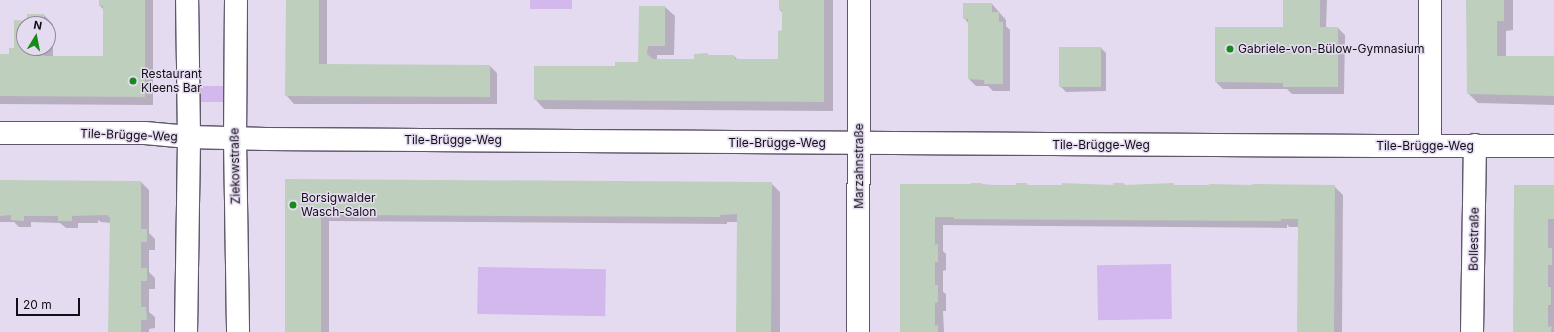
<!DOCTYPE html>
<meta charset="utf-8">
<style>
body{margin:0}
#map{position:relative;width:1554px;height:332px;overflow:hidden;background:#e5dbf1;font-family:Inter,sans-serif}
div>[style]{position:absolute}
.green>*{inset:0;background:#d2b8ed;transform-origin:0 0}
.shadow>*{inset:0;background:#0003}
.building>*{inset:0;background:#becfbd;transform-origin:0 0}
.roads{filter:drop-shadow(1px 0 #60576a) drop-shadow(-1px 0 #60576a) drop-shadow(0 1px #60576a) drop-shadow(0 -1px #60576a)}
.minor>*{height:22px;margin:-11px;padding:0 11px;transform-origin:11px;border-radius:11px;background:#fff}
.dots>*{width:11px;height:11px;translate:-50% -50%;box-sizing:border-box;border:2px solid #e5dbf1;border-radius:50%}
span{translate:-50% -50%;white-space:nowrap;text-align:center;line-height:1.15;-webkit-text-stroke:3px #e5dbf1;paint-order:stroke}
.poi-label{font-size:12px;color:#120e15}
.left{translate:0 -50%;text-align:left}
.street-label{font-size:12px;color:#120e15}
.north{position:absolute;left:16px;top:16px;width:40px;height:40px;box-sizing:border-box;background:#e5dbf1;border:1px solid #918999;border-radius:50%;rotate:10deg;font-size:11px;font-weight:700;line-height:16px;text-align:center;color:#120e15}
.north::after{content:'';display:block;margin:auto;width:14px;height:18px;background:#148d18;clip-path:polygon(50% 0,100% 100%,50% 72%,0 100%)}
.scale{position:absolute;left:16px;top:298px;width:64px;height:18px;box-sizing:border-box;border:2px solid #120e15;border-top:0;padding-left:5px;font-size:12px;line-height:14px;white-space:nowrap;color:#120e15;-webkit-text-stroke:3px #e5dbf1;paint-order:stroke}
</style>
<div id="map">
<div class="green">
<i style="left:530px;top:0;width:42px;height:9px"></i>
<i style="left:201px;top:86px;width:24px;height:16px"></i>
<i style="left:1171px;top:264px;width:55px;height:74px;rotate:89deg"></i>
<i style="left:478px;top:267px;width:128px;height:47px;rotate:1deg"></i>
</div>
<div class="shadow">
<i style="clip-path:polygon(evenodd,100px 0,153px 0,153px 105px,0 104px,0 55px,10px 55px,15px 49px,15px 21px,28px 22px,28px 15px,44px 15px,53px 24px,53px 57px,104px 57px,104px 10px,100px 6px,100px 0,24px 24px,48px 24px,48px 48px,24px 48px,24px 24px)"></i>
<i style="clip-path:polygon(287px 0,327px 0,327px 65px,490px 66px,497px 73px,497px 104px,294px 104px,286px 95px)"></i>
<i style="clip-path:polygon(780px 0,833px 0,833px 111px,544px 109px,535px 99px,616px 67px,639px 63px,665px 7px,675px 16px,674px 55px,657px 55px,657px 60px,695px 60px,709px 56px,734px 56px,738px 60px,779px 60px,783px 31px,783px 13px,780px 10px)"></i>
<i style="clip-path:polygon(1284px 0,1327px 0,1326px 28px,1338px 28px,1345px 35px,1344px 94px,1292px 94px,1287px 89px,1223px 89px,1216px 82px,1284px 28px)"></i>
<i style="clip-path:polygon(1468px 0,1513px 0,1513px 30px,1506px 31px,1506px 57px,1554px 57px,1554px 105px,1478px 103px,1468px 93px)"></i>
<i style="clip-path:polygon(992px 4px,1006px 20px,1006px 26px,1010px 30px,1010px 91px,993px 91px,988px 86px,976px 86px,969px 79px,969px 24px,964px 18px)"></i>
<i style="clip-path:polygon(1101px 48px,1106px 53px,1106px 91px,1066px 92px,1061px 87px)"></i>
<i style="clip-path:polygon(286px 180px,771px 183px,780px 192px,780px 332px,737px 332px,738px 222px,727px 222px,727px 224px,329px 221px,329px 332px,286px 332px)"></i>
<i style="clip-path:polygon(0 181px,141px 182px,149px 190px,149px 233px,155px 239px,155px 250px,149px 250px,149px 272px,155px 278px,155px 289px,149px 289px,149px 312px,155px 317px,155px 328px,149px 329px,149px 332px,109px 332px,111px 223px,101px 222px,98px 220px,98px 223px,78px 223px,78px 228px,66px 228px,60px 223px,31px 222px,31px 227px,19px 227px,14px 222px,0 222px)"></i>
<i style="clip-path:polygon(972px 184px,1017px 186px,1027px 184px,1028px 186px,1114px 186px,1114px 184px,1124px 184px,1126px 186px,1173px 184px,1175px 186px,1334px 186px,1343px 195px,1342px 332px,1299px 332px,1299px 227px,1289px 227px,1287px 224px,1287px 228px,943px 225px,943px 251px,946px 254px,946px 270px,943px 271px,943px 292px,946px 294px,946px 311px,943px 311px,944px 332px,901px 332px,901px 185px)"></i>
<i style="clip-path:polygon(1554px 186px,1554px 332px,1514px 332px)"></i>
</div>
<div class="building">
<i style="clip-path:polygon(99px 0,145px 0,145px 97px,0 96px,0 54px,9px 54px,9px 48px,14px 48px,14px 20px,27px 21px,27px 14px,44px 14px,44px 24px,24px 24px,24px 48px,44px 48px,44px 56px,103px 56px,103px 6px,99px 6px)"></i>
<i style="clip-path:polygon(286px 0,319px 0,319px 64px,490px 65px,490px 97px,285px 96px)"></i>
<i style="clip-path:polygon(779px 0,824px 0,824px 102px,534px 100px,534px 66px,615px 66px,615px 62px,638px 62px,639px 6px,665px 6px,665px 46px,648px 46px,647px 54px,653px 59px,694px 59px,694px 54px,708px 53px,708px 55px,734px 55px,735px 59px,778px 59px,778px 31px,782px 30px,782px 10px,779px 10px)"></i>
<i style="clip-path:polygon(1283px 0,1320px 0,1320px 27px,1338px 27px,1338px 87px,1283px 87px,1283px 83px,1215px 82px,1215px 27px,1283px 27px)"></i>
<i style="clip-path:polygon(1466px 0,1504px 0,1504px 21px,1497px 21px,1497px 56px,1554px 56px,1554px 96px,1467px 94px)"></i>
<i style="clip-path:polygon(963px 3px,992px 3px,992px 12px,999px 12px,999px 22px,1003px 22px,1003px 84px,984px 84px,984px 80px,968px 79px,968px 19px,963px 19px)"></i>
<i style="left:1059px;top:47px;width:42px;height:40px"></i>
<i style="clip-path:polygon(285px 179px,772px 182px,771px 332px,736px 332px,737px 214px,720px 215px,720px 217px,341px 215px,341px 213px,321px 213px,321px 332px,285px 332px)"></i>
<i style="clip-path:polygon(0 180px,141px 181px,141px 229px,147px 229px,147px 242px,141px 242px,141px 268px,147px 268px,147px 281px,141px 281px,141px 307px,146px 307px,147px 320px,141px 320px,141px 332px,108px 332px,110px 218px,107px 215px,72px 216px,72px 221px,58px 221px,58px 216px,24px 216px,24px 221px,11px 220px,11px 215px,0 216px)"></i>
<i style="clip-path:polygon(971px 183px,982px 183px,982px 185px,1016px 185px,1016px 183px,1027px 183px,1027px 185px,1062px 185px,1062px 183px,1113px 185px,1113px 183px,1124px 183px,1124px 185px,1174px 183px,1173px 185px,1209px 185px,1209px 184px,1252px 185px,1253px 184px,1335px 185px,1334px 332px,1297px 332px,1298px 219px,1281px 219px,1281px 221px,954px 219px,954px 217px,935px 217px,935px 245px,938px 244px,938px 262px,935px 262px,935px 285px,938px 285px,938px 302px,935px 303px,935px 326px,938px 325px,938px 332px,900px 332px,900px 184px,971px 184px)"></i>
<i style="clip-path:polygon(1514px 185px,1554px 185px,1554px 219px,1548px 219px,1548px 248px,1552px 248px,1552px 265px,1548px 265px,1548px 287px,1551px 287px,1551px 305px,1548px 305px,1548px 327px,1552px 326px,1551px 332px,1513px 332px)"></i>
</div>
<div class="roads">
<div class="minor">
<i style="left:236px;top:0;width:138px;rotate:90.4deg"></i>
<i style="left:235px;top:138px;width:194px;rotate:89.1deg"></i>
<i style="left:0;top:133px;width:145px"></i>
<i style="left:145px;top:133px;width:44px;rotate:5.2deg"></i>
<i style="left:189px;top:137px;width:77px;rotate:1.5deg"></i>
<i style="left:266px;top:139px;width:1113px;rotate:0.36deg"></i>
<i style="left:1379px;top:146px;width:175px"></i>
<i style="left:1430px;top:146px;width:146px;rotate:-90deg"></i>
<i style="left:186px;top:332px;width:195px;rotate:-89.1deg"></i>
<i style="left:189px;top:137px;width:137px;rotate:-90.8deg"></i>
<i style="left:858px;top:332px;width:332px;rotate:-89.8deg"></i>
<i style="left:1472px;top:332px;width:187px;rotate:-89.1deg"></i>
</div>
</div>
<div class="dots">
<i style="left:1230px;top:49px;background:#148d18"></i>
<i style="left:133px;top:81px;background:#148d18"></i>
<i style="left:293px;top:205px;background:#148d18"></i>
</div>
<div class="poi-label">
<span class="left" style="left:1238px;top:49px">Gabriele-von-Bülow-Gymnasium</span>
<span class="left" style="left:141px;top:81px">Restaurant<br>Kleens Bar</span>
<span class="left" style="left:301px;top:205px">Borsigwalder<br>Wasch-Salon</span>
</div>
<div class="street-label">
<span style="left:129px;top:135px;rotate:2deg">Tile-Brügge-Weg</span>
<span style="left:453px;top:140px">Tile-Brügge-Weg</span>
<span style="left:777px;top:143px">Tile-Brügge-Weg</span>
<span style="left:1101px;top:145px">Tile-Brügge-Weg</span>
<span style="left:1425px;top:146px">Tile-Brügge-Weg</span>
<span style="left:235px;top:166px;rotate:-91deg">Ziekowstraße</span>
<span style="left:859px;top:166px;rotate:-90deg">Marzahnstraße</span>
<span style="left:1474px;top:239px;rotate:-89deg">Bollestraße</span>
</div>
<div class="north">N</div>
<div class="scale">20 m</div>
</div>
